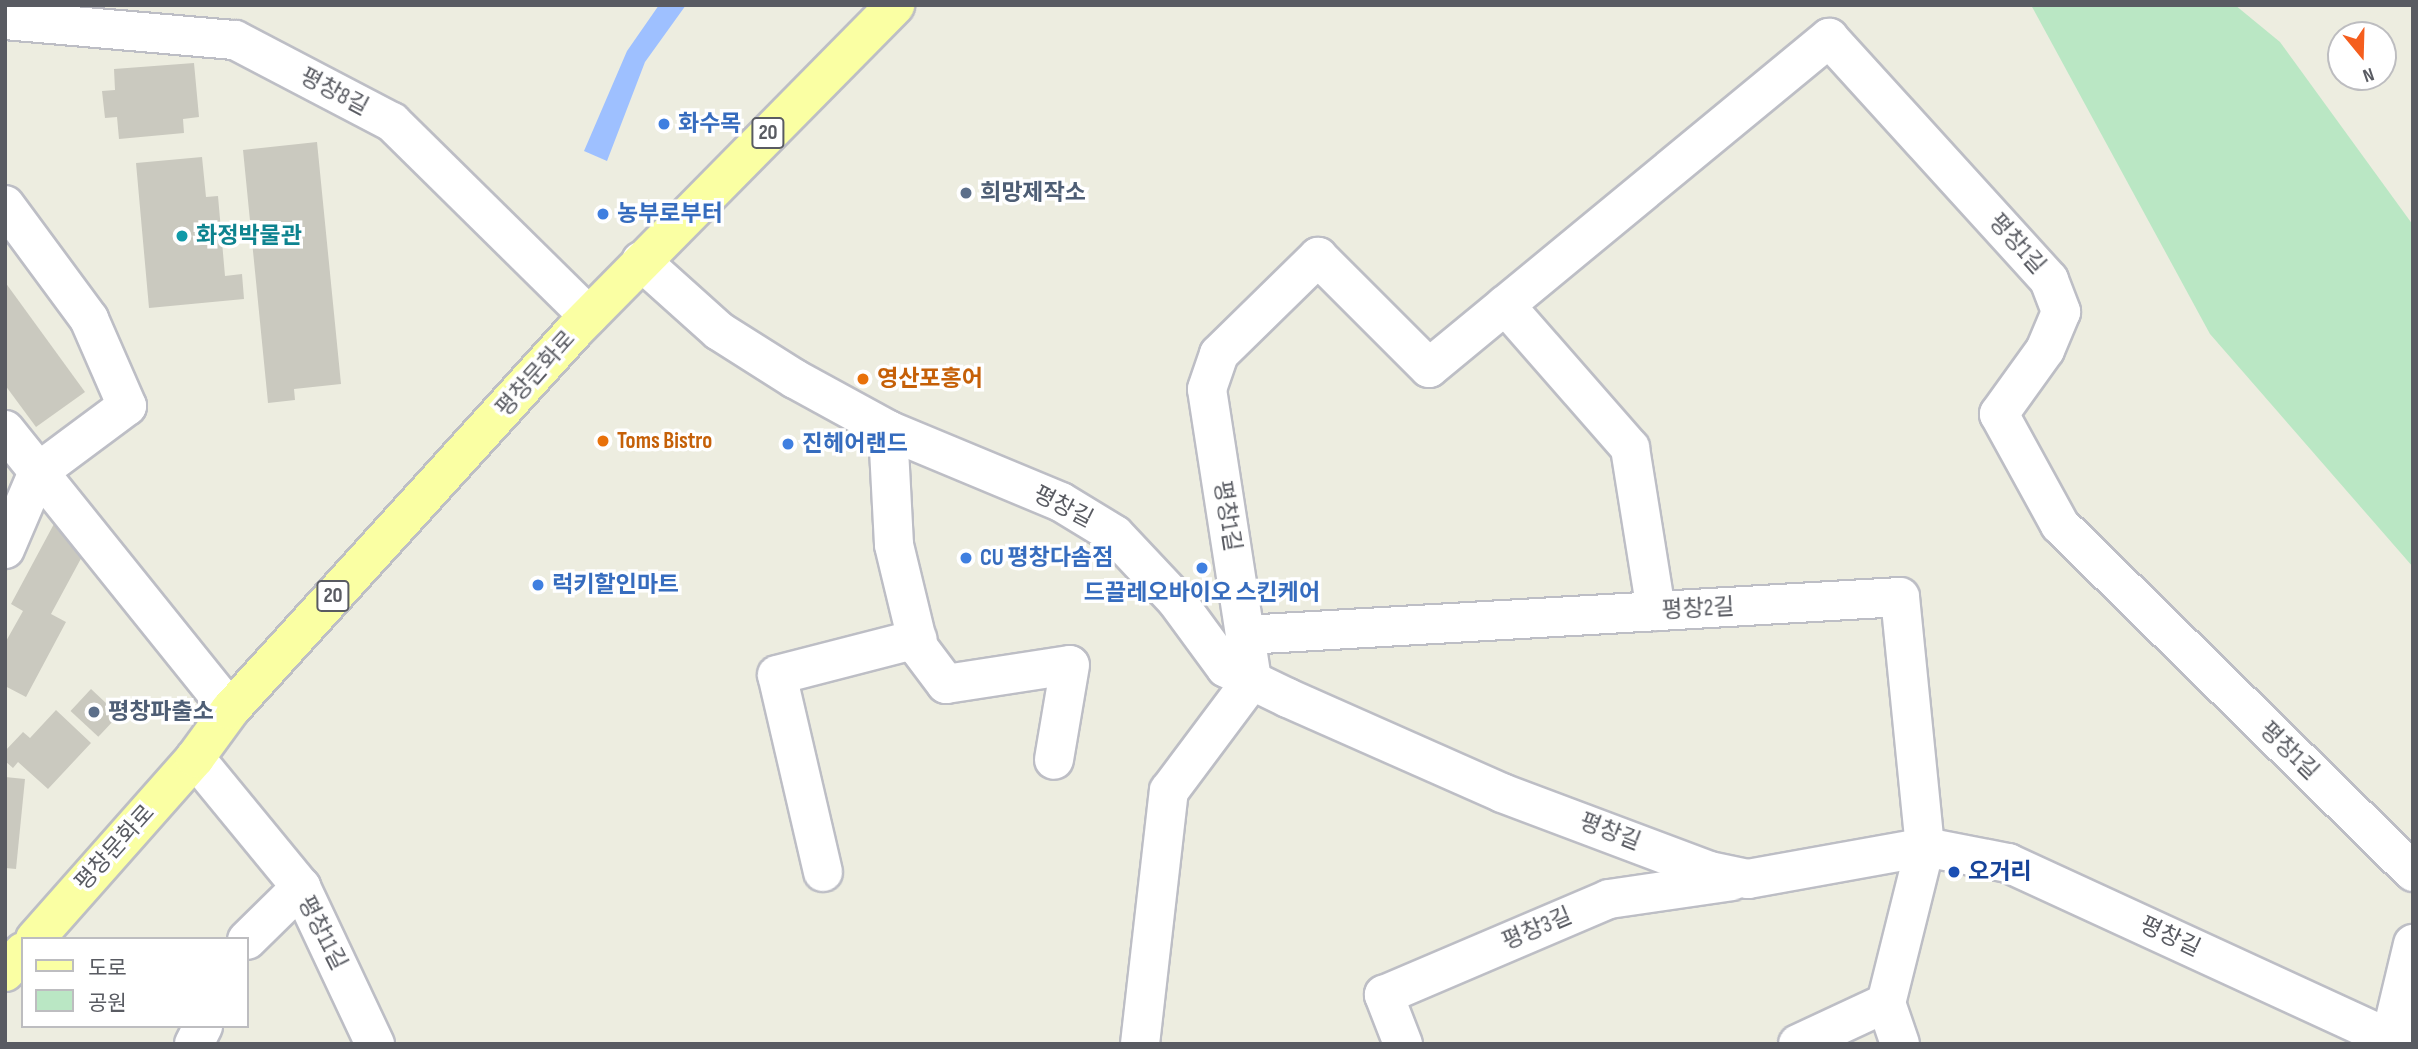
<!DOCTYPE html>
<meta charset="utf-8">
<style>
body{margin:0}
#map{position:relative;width:2418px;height:1049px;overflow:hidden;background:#edede0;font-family:"Sofia Sans Condensed","Noto Sans KR",sans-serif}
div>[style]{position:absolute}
.green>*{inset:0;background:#bae7c4}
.water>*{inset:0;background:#9ec0ff}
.building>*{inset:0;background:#cac9bf;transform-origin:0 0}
.roads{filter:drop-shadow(2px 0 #bdbec5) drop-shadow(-2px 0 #bdbec5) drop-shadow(0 2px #bdbec5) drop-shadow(0 -2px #bdbec5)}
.minor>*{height:38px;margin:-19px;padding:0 19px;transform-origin:19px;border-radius:19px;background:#fff}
.major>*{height:38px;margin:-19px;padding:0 19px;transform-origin:19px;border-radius:19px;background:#faffa3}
.dots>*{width:19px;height:19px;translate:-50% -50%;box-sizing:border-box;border:4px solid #fff;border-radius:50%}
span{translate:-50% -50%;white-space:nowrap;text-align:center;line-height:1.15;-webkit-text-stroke:7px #fff;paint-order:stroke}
.shield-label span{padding:2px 5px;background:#fff;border:2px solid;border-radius:5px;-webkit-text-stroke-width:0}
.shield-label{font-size:21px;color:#595b62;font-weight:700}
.street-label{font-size:23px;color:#595b62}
.shop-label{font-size:23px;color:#366cbe;font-weight:700}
.left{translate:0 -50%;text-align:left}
.service-label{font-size:23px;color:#4e5e75;font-weight:700}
.culture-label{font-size:23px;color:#0d838f;font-weight:700}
.food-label{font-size:23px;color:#c56008;font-weight:700}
.transit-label{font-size:23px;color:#164399;font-weight:700}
.frame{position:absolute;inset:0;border:7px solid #595b62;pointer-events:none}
.legend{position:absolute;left:21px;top:937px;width:228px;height:91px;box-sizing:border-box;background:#fff;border:2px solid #bdbdc0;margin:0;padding:9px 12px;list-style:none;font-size:21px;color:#595b62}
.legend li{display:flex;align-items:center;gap:14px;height:35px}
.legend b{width:35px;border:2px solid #bdbdc0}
.north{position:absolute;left:2327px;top:21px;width:70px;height:70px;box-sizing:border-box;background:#fff;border:2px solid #bdbdc0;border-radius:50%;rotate:161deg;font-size:19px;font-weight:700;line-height:28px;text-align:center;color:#595b62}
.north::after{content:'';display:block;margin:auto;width:24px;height:32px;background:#f55e1e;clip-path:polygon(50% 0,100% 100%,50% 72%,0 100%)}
</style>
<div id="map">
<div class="green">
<i style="clip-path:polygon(2031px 5px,2235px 5px,2280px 42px,2413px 225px,2413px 567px,2210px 334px)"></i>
</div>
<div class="water">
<i style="clip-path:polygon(659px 5px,686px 5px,645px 62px,607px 161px,584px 151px,627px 51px)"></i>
</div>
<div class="building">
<i style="clip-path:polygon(194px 63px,199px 117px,183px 119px,184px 133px,119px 139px,117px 117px,105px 118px,102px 91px,115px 90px,114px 69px)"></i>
<i style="clip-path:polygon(317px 142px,341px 384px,294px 389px,295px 400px,268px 403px,243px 150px)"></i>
<i style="clip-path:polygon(202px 157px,206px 197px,218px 196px,225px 276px,242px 274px,244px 299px,149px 308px,136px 163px)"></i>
<i style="clip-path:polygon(5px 282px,85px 392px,36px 427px,5px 385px)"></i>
<i style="clip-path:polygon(55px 522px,91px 540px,51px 614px,66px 622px,26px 697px,5px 686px,5px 643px,23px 611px,11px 604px)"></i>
<i style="left:91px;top:689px;width:38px;height:30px;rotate:43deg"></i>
<i style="clip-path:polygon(56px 710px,91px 743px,48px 789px,18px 762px,13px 768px,5px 761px,5px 751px,23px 732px,30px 738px)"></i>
<i style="clip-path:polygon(5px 777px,25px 779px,16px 869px,5px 868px)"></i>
</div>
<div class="roads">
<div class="minor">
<i style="left:5px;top:20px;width:231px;rotate:5deg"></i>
<i style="left:235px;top:40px;width:177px;rotate:27.6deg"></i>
<i style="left:392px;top:122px;width:276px;rotate:44.6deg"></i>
<i style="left:5px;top:205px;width:142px;rotate:53.6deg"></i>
<i style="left:89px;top:319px;width:95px;rotate:66.4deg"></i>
<i style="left:127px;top:406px;width:111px;rotate:143.4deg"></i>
<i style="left:38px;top:472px;width:84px;rotate:113.2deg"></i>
<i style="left:641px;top:261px;width:105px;rotate:41.9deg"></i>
<i style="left:719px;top:331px;width:90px;rotate:32.3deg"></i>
<i style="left:795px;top:379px;width:106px;rotate:28.7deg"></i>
<i style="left:888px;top:430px;width:187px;rotate:22.6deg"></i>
<i style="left:1061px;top:502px;width:63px;rotate:31.4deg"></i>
<i style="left:1115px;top:535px;width:89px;rotate:46.8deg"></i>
<i style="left:1176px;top:600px;width:84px;rotate:53.7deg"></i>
<i style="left:1226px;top:668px;width:69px;rotate:25.8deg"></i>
<i style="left:1288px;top:698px;width:234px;rotate:23.9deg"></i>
<i style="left:1502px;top:793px;width:222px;rotate:20.6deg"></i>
<i style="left:1710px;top:871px;width:39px;rotate:12deg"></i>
<i style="left:1748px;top:879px;width:180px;rotate:-10.2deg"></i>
<i style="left:1925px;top:847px;width:85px;rotate:10.9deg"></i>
<i style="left:2008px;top:863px;width:433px;rotate:24.7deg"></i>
<i style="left:1505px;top:305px;width:190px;rotate:48.8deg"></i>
<i style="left:1630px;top:448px;width:165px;rotate:80.9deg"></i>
<i style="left:5px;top:430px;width:359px;rotate:51.2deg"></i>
<i style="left:888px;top:430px;width:115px;rotate:87deg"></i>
<i style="left:894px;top:545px;width:106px;rotate:76.4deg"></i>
<i style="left:919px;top:648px;width:45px;rotate:53.1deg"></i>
<i style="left:946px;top:684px;width:125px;rotate:-8.7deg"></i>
<i style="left:1070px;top:665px;width:96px;rotate:99.6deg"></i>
<i style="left:1245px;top:635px;width:656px;rotate:-3.32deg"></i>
<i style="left:1900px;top:597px;width:251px;rotate:84.3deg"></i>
<i style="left:1925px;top:847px;width:161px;rotate:104deg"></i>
<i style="left:1886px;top:1003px;width:43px;rotate:71.1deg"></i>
<i style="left:195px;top:758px;width:167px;rotate:50.6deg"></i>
<i style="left:301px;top:887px;width:174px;rotate:64.8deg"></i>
<i style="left:823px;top:872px;width:202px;rotate:-103.1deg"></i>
<i style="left:777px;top:675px;width:145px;rotate:-14.4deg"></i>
<i style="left:247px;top:940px;width:76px;rotate:-44.5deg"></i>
<i style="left:194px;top:1044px;width:20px;rotate:-63deg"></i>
<i style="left:1140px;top:1044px;width:255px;rotate:-83.5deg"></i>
<i style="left:1169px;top:791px;width:139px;rotate:-53.2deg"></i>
<i style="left:1252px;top:680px;width:294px;rotate:-98.8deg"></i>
<i style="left:1207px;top:389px;width:37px;rotate:-71deg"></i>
<i style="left:1219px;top:354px;width:139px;rotate:-44.4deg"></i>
<i style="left:1318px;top:257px;width:157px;rotate:45deg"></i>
<i style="left:1429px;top:368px;width:519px;rotate:-39.52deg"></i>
<i style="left:1829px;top:38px;width:327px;rotate:47.7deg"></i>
<i style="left:2049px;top:280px;width:34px;rotate:69deg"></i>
<i style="left:2061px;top:312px;width:41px;rotate:112.8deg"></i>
<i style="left:2045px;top:350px;width:79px;rotate:125.7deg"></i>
<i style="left:1999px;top:414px;width:127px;rotate:61.2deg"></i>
<i style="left:2060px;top:525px;width:495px;rotate:44.5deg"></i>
<i style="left:1403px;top:1044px;width:53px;rotate:-111.2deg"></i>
<i style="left:1384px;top:995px;width:245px;rotate:-23.1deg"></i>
<i style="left:1609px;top:899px;width:124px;rotate:-8.3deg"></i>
<i style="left:1798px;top:1044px;width:97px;rotate:-25deg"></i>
<i style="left:2389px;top:1044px;width:103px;rotate:-76.5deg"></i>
</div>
<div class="major">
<i style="left:35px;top:939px;width:242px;rotate:-48.5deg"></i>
<i style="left:195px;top:758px;width:59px;rotate:-53.9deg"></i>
<i style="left:230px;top:710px;width:513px;rotate:-47.76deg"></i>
<i style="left:575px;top:330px;width:456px;rotate:-45.4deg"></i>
<i style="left:5px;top:972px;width:27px;rotate:-48deg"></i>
</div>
</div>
<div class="dots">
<i style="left:664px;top:124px;background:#3f7fe0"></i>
<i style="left:966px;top:193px;background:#5c6f8a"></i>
<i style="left:603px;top:214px;background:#3f7fe0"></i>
<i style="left:182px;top:236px;background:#0f9aa8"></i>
<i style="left:863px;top:379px;background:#e8710a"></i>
<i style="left:603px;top:441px;background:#e8710a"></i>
<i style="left:788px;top:444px;background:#3f7fe0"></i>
<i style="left:966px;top:558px;background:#3f7fe0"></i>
<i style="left:1202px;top:568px;background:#3f7fe0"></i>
<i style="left:538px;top:585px;background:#3f7fe0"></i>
<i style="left:94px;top:712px;background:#5c6f8a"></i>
<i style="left:1954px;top:872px;background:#1a4fb4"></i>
</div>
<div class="shield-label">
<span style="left:768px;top:133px">20</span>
<span style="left:333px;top:596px">20</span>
</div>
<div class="street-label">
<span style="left:334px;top:92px;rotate:28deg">평창8길</span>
<span style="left:2017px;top:244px;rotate:48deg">평창1길</span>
<span style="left:536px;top:374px;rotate:-48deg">평창문화로</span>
<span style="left:1063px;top:507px;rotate:27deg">평창길</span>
<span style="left:1227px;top:516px;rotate:81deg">평창1길</span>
<span style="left:1698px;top:609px;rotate:-3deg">평창2길</span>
<span style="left:2289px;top:751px;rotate:44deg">평창1길</span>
<span style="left:1610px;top:832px;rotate:21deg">평창길</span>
<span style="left:115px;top:848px;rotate:-48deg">평창문화로</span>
<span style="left:1537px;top:929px;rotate:-23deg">평창3길</span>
<span style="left:322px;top:933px;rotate:63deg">평창11길</span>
<span style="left:2170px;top:937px;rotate:25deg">평창길</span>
</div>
<div class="shop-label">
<span class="left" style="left:678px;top:124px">화수목</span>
<span class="left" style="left:617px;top:214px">농부로부터</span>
<span class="left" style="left:802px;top:444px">진헤어랜드</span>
<span class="left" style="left:980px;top:558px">CU 평창다솜점</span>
<span class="left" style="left:552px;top:585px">럭키할인마트</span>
<span style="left:1202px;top:593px">드끌레오바이오 스킨케어</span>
</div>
<div class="service-label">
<span class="left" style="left:980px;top:193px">희망제작소</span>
<span class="left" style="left:108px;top:712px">평창파출소</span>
</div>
<div class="culture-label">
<span class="left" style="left:196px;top:236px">화정박물관</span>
</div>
<div class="food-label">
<span class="left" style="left:877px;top:379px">영산포홍어</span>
<span class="left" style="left:617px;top:441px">Toms Bistro</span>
</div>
<div class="transit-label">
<span class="left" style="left:1968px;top:872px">오거리</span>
</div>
<div class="frame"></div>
<ul class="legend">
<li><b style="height:9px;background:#faffa3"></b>도로</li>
<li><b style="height:19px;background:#bae7c4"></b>공원</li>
</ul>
<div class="north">N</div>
</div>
